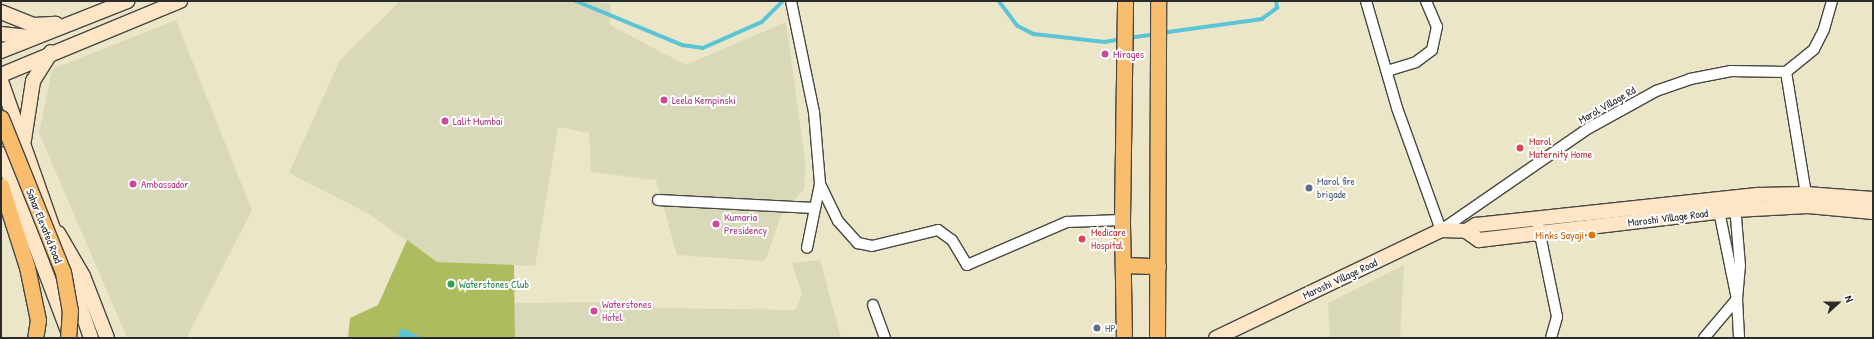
<!DOCTYPE html>
<style>
body{margin:0}
#map{position:relative;width:1874px;height:339px;overflow:hidden;background:#ece6c8;font-family:"Patrick Hand",sans-serif}
div>[style]{position:absolute}
.built>*{inset:0;background:#d9d9b9}
.green>*{inset:0;background:#adbc5f}
.water>*{inset:0;background:#5bc5d6}
.stream>*{height:3.5px;margin:-1.75px;padding:0 1.75px;transform-origin:1.75px;border-radius:1.75px;background:#5bc5d6}
.roads{filter:drop-shadow(1px 0 #484743) drop-shadow(-1px 0 #484743) drop-shadow(0 1px #484743) drop-shadow(0 -1px #484743)}
.street>*{height:10px;margin:-5px;padding:0 5px;transform-origin:5px;border-radius:5px;background:#fff}
.secondary>*{height:14px;margin:-7px;padding:0 7px;transform-origin:7px;border-radius:7px;background:#fde5c5}
.primary>*{height:15px;margin:-7.5px;padding:0 7.5px;transform-origin:7.5px;border-radius:7.5px;background:#f9be6d}
.bridges{filter:drop-shadow(1px 0 #484743) drop-shadow(-1px 0 #484743) drop-shadow(0 1px #484743) drop-shadow(0 -1px #484743)}
.primary-bridge>*{height:15px;margin:-7.5px;padding:0 7.5px;transform-origin:7.5px;border-radius:7.5px;background:#f9be6d}
.dots>*{width:11px;height:11px;translate:-50% -50%;box-sizing:border-box;border:2px solid #fff;border-radius:50%}
span{translate:-50% -50%;white-space:nowrap;text-align:center;line-height:1.15;-webkit-text-stroke:4px #fff;paint-order:stroke}
.hotel-label{font-size:11px;color:#b23c85}
.left{translate:0 -50%;text-align:left}
.street-label{font-size:11px;color:#2b2b2b}
.health-label{font-size:11px;color:#be3a42}
.service-label{font-size:11px;color:#4e5e75}
.food-label{font-size:11px;color:#c56008}
.right{translate:-100% -50%;text-align:right}
.leisure-label{font-size:11px;color:#27864d}
.frame{position:absolute;inset:0;border:2px solid #2b2b2b;pointer-events:none}
.north{position:absolute;left:1818px;top:283px;width:40px;height:40px;-webkit-text-stroke:3px #fff;paint-order:stroke;rotate:69deg;font-size:11px;font-weight:700;line-height:16px;text-align:center;color:#2b2b2b}
.north::after{content:'';display:block;margin:auto;width:14px;height:18px;background:#2b2b2b;clip-path:polygon(50% 0,100% 100%,50% 72%,0 100%)}
</style>
<div id="map">
<div class="built">
<i style="clip-path:polygon(400px 1px,588px 1px,611px 4px,610px 25px,686px 65px,786px 22px,806px 167px,804px 189px,781px 216px,765px 261px,677px 255px,656px 180px,591px 172px,589px 133px,558px 127px,535px 266px,437px 262px,369px 214px,289px 173px,340px 60px)"></i>
<i style="clip-path:polygon(176px 20px,252px 210px,187px 337px,127px 338px,39px 133px,52px 69px)"></i>
<i style="clip-path:polygon(820px 260px,841px 338px,515px 338px,515px 303px,619px 302px,660px 308px,795px 310px,802px 294px,792px 263px)"></i>
<i style="clip-path:polygon(1404px 265px,1400px 338px,1330px 338px,1328px 303px)"></i>
</div>
<div class="green">
<i style="clip-path:polygon(407px 240px,437px 262px,514px 265px,515px 338px,348px 338px,350px 318px,378px 305px)"></i>
</div>
<div class="water">
<i style="clip-path:polygon(401px 328px,423px 338px,397px 338px)"></i>
</div>
<div class="stream">
<i style="left:576px;top:1px;width:115px;rotate:22.5deg"></i>
<i style="left:682px;top:45px;width:21px;rotate:8deg"></i>
<i style="left:703px;top:48px;width:64px;rotate:-23.8deg"></i>
<i style="left:762px;top:22px;width:30px;rotate:-45deg"></i>
<i style="left:999px;top:1px;width:31px;rotate:53deg"></i>
<i style="left:1018px;top:26px;width:18px;rotate:27deg"></i>
<i style="left:1034px;top:34px;width:71px;rotate:6.4deg"></i>
<i style="left:1105px;top:42px;width:16px;rotate:-11deg"></i>
<i style="left:1161px;top:33px;width:102px;rotate:-7.9deg"></i>
<i style="left:1262px;top:19px;width:19px;rotate:-36deg"></i>
<i style="left:1277px;top:8px;width:7px;rotate:-98deg"></i>
<i style="left:1128px;top:38px;width:27px;rotate:-8deg"></i>
</div>
<div class="roads">
<div class="street">
<i style="left:791px;top:1px;width:113px;rotate:78.3deg"></i>
<i style="left:814px;top:112px;width:72px;rotate:85.2deg"></i>
<i style="left:820px;top:184px;width:65px;rotate:101.5deg"></i>
<i style="left:1366px;top:1px;width:111px;rotate:73.8deg"></i>
<i style="left:1397px;top:108px;width:130px;rotate:70.2deg"></i>
<i style="left:1441px;top:230px;width:180px;rotate:-34.6deg"></i>
<i style="left:1589px;top:128px;width:77px;rotate:-28.9deg"></i>
<i style="left:1656px;top:91px;width:36px;rotate:-19deg"></i>
<i style="left:1690px;top:79px;width:42px;rotate:-11deg"></i>
<i style="left:1731px;top:71px;width:55px;rotate:1deg"></i>
<i style="left:1387px;top:71px;width:30px;rotate:-17deg"></i>
<i style="left:1416px;top:62px;width:20px;rotate:-37deg"></i>
<i style="left:1432px;top:50px;width:24px;rotate:-78deg"></i>
<i style="left:1437px;top:27px;width:28px;rotate:-113deg"></i>
<i style="left:820px;top:184px;width:41px;rotate:64.1deg"></i>
<i style="left:838px;top:221px;width:30px;rotate:48deg"></i>
<i style="left:858px;top:243px;width:14px;rotate:12deg"></i>
<i style="left:872px;top:246px;width:68px;rotate:-13.6deg"></i>
<i style="left:938px;top:230px;width:17px;rotate:36deg"></i>
<i style="left:952px;top:240px;width:29px;rotate:59deg"></i>
<i style="left:967px;top:265px;width:109px;rotate:-23.3deg"></i>
<i style="left:1067px;top:222px;width:55px;rotate:-2.1deg"></i>
<i style="left:1806px;top:194px;width:124px;rotate:-99.3deg"></i>
<i style="left:1786px;top:72px;width:36px;rotate:-39deg"></i>
<i style="left:1814px;top:49px;width:22px;rotate:-63deg"></i>
<i style="left:1824px;top:29px;width:29px;rotate:-74deg"></i>
<i style="left:658px;top:200px;width:156px;rotate:2.9deg"></i>
<i style="left:1718px;top:206px;width:95px;rotate:78.5deg"></i>
<i style="left:1737px;top:299px;width:39px;rotate:87deg"></i>
<i style="left:1537px;top:220px;width:99px;rotate:78.3deg"></i>
<i style="left:1557px;top:317px;width:22px;rotate:106deg"></i>
<i style="left:873px;top:305px;width:35px;rotate:70deg"></i>
<i style="left:1704px;top:338px;width:51px;rotate:-49.8deg"></i>
<i style="left:1737px;top:299px;width:33px;rotate:-85deg"></i>
<i style="left:1740px;top:266px;width:61px;rotate:-94.7deg"></i>
</div>
<div class="secondary">
<i style="left:1px;top:12px;width:35px;rotate:22deg"></i>
<i style="left:34px;top:25px;width:22px;rotate:-3deg"></i>
<i style="left:1px;top:34px;width:28px;rotate:6deg"></i>
<i style="left:1px;top:51px;width:136px;rotate:-21.6deg"></i>
<i style="left:1px;top:75px;width:194px;rotate:-22.5deg"></i>
<i style="left:1px;top:81px;width:172px;rotate:70.6deg"></i>
<i style="left:24px;top:140px;width:60px;rotate:-81.3deg"></i>
<i style="left:33px;top:81px;width:34px;rotate:-58deg"></i>
<i style="left:1px;top:154px;width:189px;rotate:69.3deg"></i>
<i style="left:1466px;top:231px;width:16px;rotate:35deg"></i>
<i style="left:1479px;top:240px;width:258px;rotate:-6.7deg"></i>
<i style="left:1735px;top:210px;width:73px;rotate:-3.1deg"></i>
<i style="left:1808px;top:206px;width:65px;rotate:5.3deg"></i>
<i style="left:58px;top:233px;width:50px;rotate:59.8deg"></i>
<i style="left:83px;top:276px;width:66px;rotate:68.8deg"></i>
<i style="left:67px;top:268px;width:74px;rotate:71.1deg"></i>
<i style="left:1216px;top:338px;width:250px;rotate:-25.6deg"></i>
<i style="left:1441px;top:230px;width:25px;rotate:2deg"></i>
<i style="left:1466px;top:231px;width:12px;rotate:-31deg"></i>
<i style="left:1476px;top:225px;width:285px;rotate:-6.1deg"></i>
<i style="left:1759px;top:195px;width:47px;rotate:-1.2deg"></i>
<i style="left:1806px;top:194px;width:67px;rotate:4.3deg"></i>
</div>
<div class="primary">
<i style="left:1px;top:186px;width:85px;rotate:72.2deg"></i>
<i style="left:27px;top:267px;width:54px;rotate:78.3deg"></i>
<i style="left:38px;top:320px;width:18px;rotate:99deg"></i>
<i style="left:1124px;top:265px;width:34px;rotate:2deg"></i>
<i style="left:1124px;top:338px;width:118px;rotate:-91deg"></i>
<i style="left:1122px;top:220px;width:219px;rotate:-89.2deg"></i>
<i style="left:1157px;top:338px;width:337px;rotate:-89.8deg"></i>
</div>
</div>
<div class="bridges">
<div class="primary-bridge">
<i style="left:1px;top:118px;width:166px;rotate:68.1deg"></i>
<i style="left:63px;top:272px;width:39px;rotate:80deg"></i>
<i style="left:70px;top:310px;width:28px;rotate:94deg"></i>
</div>
</div>
<div class="dots">
<i style="left:1105px;top:54px;background:#d1479c"></i>
<i style="left:664px;top:100px;background:#d1479c"></i>
<i style="left:445px;top:121px;background:#d1479c"></i>
<i style="left:1520px;top:148px;background:#e0444e"></i>
<i style="left:133px;top:184px;background:#d1479c"></i>
<i style="left:1309px;top:188px;background:#5c6f8a"></i>
<i style="left:716px;top:224px;background:#d1479c"></i>
<i style="left:1592px;top:235px;background:#e8710a"></i>
<i style="left:1082px;top:239px;background:#e0444e"></i>
<i style="left:451px;top:284px;background:#2e9e5b"></i>
<i style="left:594px;top:311px;background:#d1479c"></i>
<i style="left:1097px;top:328px;background:#5c6f8a"></i>
</div>
<div class="hotel-label">
<span class="left" style="left:1113px;top:54px">Mirages</span>
<span class="left" style="left:672px;top:100px">Leela Kempinski</span>
<span class="left" style="left:453px;top:121px">Lalit Mumbai</span>
<span class="left" style="left:141px;top:184px">Ambassador</span>
<span class="left" style="left:724px;top:224px">Kumaria<br>Presidency</span>
<span class="left" style="left:602px;top:311px">Waterstones<br>Hotel</span>
</div>
<div class="street-label">
<span style="left:1607px;top:105px;rotate:-30deg">Marol Village Rd</span>
<span style="left:1668px;top:218px;rotate:-7deg">Maroshi Village Road</span>
<span style="left:44px;top:226px;rotate:68deg">Sahar Elevated Road</span>
<span style="left:1340px;top:279px;rotate:-25deg">Maroshi Village Road</span>
</div>
<div class="health-label">
<span class="left" style="left:1529px;top:148px">Marol<br>Maternity Home</span>
<span class="left" style="left:1091px;top:239px">Medicare<br>Hospital</span>
</div>
<div class="service-label">
<span class="left" style="left:1317px;top:188px">Marol fire<br>brigade</span>
<span class="left" style="left:1105px;top:328px">HP</span>
</div>
<div class="food-label">
<span class="right" style="left:1584px;top:235px">Minks Sayaji</span>
</div>
<div class="leisure-label">
<span class="left" style="left:459px;top:284px">Waterstones Club</span>
</div>
<div class="frame"></div>
<div class="north">N</div>
</div>
